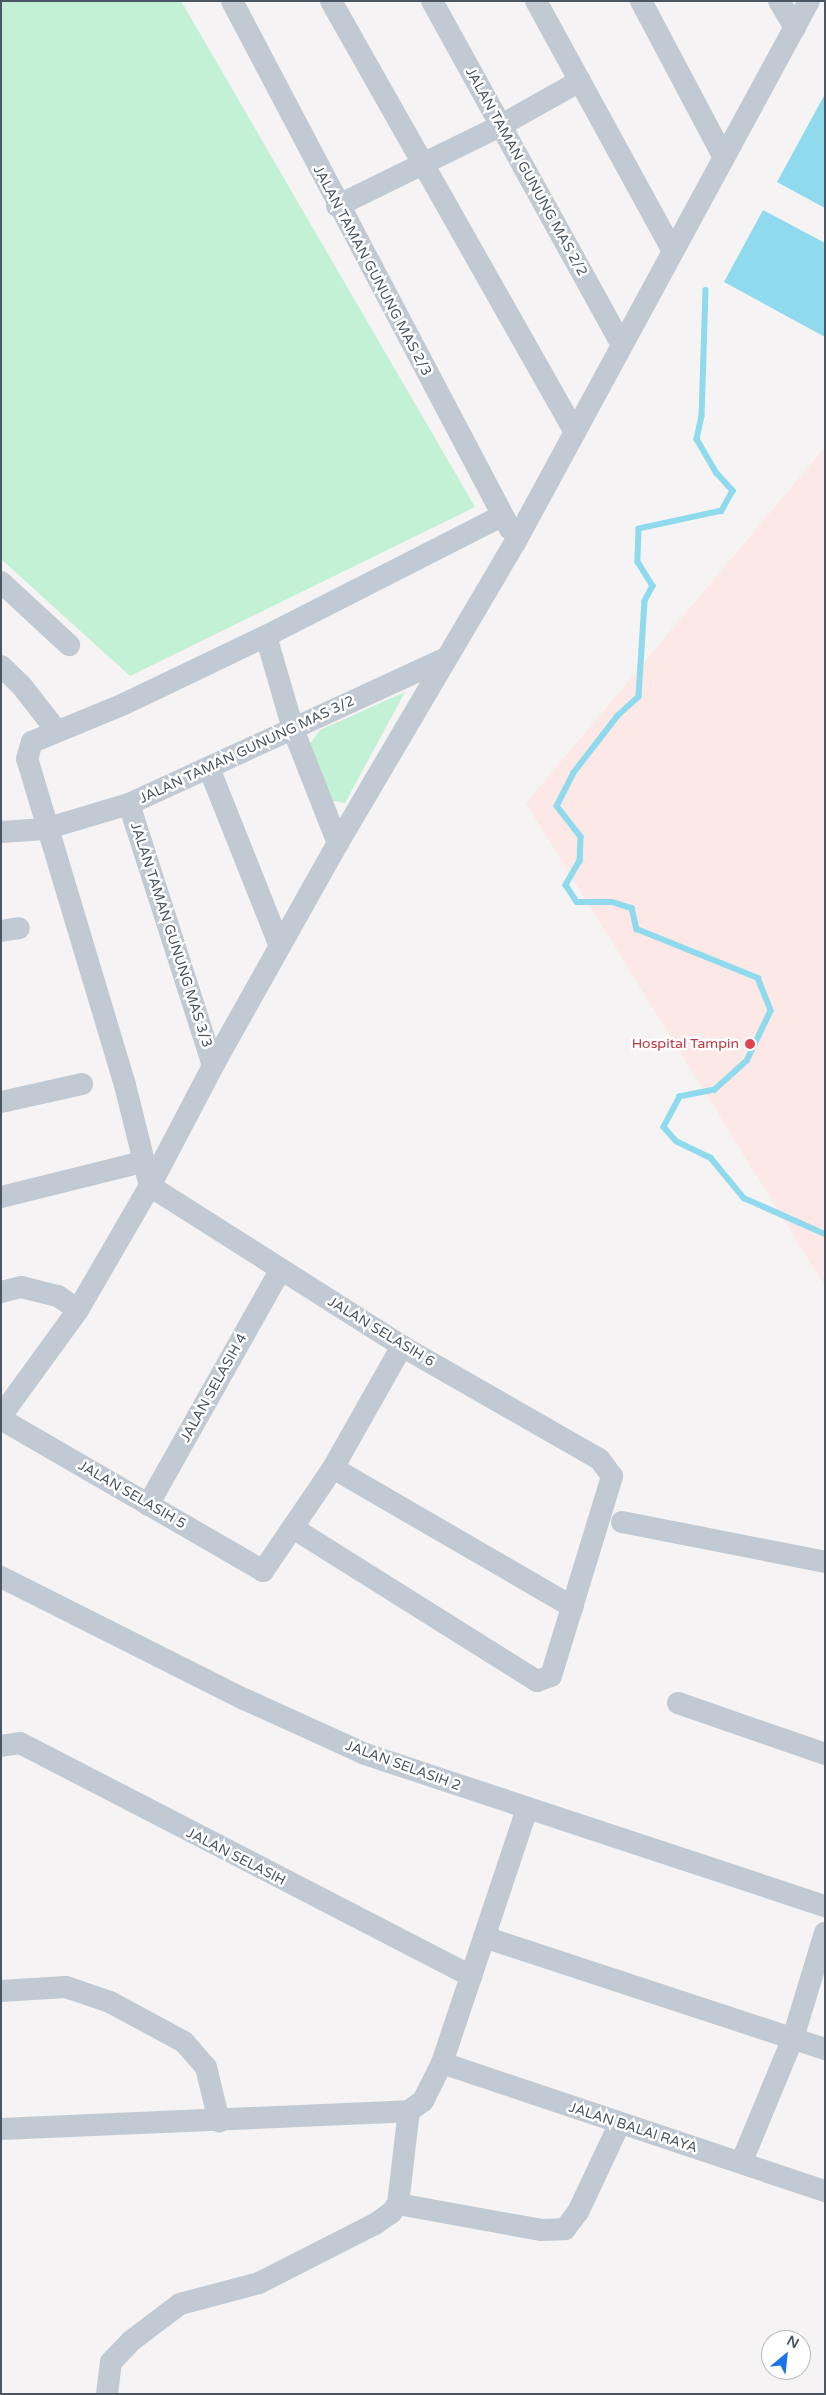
<!DOCTYPE html>
<style>
body{margin:0}
#map{position:relative;width:826px;height:2395px;overflow:hidden;background:#f5f3f3;font-family:"Varela Round",sans-serif}
div>[style]{position:absolute}
.medical>*{inset:0;background:#fce8e6}
.green>*{inset:0;background:#c3f1d5}
.water>*{inset:0;background:#90daee}
.stream>*{height:5.5px;margin:-2.75px;padding:0 2.75px;transform-origin:2.75px;border-radius:2.75px;background:#90daee}
.minor>*{height:22px;margin:-11px;padding:0 11px;transform-origin:11px;border-radius:11px;background:#c1cad2}
.dots>*{width:14px;height:14px;translate:-50% -50%;box-sizing:border-box;border:2px solid #fff;border-radius:50%}
span{translate:-50% -50%;white-space:nowrap;text-align:center;line-height:1.15;-webkit-text-stroke:5px #fff;paint-order:stroke}
.street-label{font-size:14px;color:#4a5661}
.health-label{font-size:14px;color:#be3a42}
.right{translate:-100% -50%;text-align:right}
.frame{position:absolute;inset:0;border:2px solid #4a5661;pointer-events:none}
.north{position:absolute;left:761px;top:2330px;width:50px;height:50px;box-sizing:border-box;background:#fff;border:1px solid #b7bbc0;border-radius:50%;rotate:28deg;font-size:14px;font-weight:700;line-height:20px;text-align:center;color:#4a5661}
.north::after{content:'';display:block;margin:auto;width:18px;height:22px;background:#1a73e8;clip-path:polygon(50% 0,100% 100%,50% 72%,0 100%)}
</style>
<div id="map">
<div class="medical">
<i style="clip-path:polygon(825px 447px,825px 1286px,526px 803px)"></i>
</div>
<div class="green">
<i style="clip-path:polygon(1px 1px,181px 1px,475px 507px,130px 676px,1px 559px)"></i>
<i style="clip-path:polygon(405px 692px,345px 803px,329px 800px,309px 745px,320px 730px)"></i>
</div>
<div class="water">
<i style="clip-path:polygon(825px 94px,825px 208px,777px 182px)"></i>
<i style="clip-path:polygon(763px 210px,825px 243px,825px 337px,724px 282px)"></i>
</div>
<div class="stream">
<i style="left:706px;top:290px;width:126px;rotate:91.8deg"></i>
<i style="left:702px;top:416px;width:24px;rotate:102deg"></i>
<i style="left:697px;top:439px;width:39px;rotate:60deg"></i>
<i style="left:717px;top:473px;width:24px;rotate:48deg"></i>
<i style="left:733px;top:491px;width:23px;rotate:119deg"></i>
<i style="left:722px;top:511px;width:85px;rotate:167.8deg"></i>
<i style="left:639px;top:529px;width:33px;rotate:92deg"></i>
<i style="left:638px;top:562px;width:28px;rotate:58deg"></i>
<i style="left:653px;top:586px;width:17px;rotate:118deg"></i>
<i style="left:645px;top:601px;width:96px;rotate:93.6deg"></i>
<i style="left:639px;top:697px;width:28px;rotate:138deg"></i>
<i style="left:618px;top:716px;width:72px;rotate:127.7deg"></i>
<i style="left:574px;top:773px;width:37px;rotate:117deg"></i>
<i style="left:557px;top:806px;width:39px;rotate:52deg"></i>
<i style="left:581px;top:837px;width:24px;rotate:92deg"></i>
<i style="left:580px;top:861px;width:28px;rotate:120deg"></i>
<i style="left:566px;top:885px;width:20px;rotate:57deg"></i>
<i style="left:577px;top:902px;width:35px"></i>
<i style="left:612px;top:902px;width:21px;rotate:17deg"></i>
<i style="left:632px;top:908px;width:22px;rotate:77deg"></i>
<i style="left:637px;top:929px;width:131px;rotate:22deg"></i>
<i style="left:758px;top:978px;width:35px;rotate:68deg"></i>
<i style="left:771px;top:1011px;width:55px;rotate:115.6deg"></i>
<i style="left:747px;top:1061px;width:43px;rotate:137.8deg"></i>
<i style="left:715px;top:1090px;width:36px;rotate:169deg"></i>
<i style="left:680px;top:1097px;width:34px;rotate:118deg"></i>
<i style="left:664px;top:1127px;width:18px;rotate:49deg"></i>
<i style="left:676px;top:1141px;width:39px;rotate:26deg"></i>
<i style="left:711px;top:1158px;width:52px;rotate:50.5deg"></i>
<i style="left:744px;top:1198px;width:89px;rotate:24deg"></i>
</div>
<div class="minor">
<i style="left:232px;top:1px;width:597px;rotate:62.23deg"></i>
<i style="left:331px;top:1px;width:494px;rotate:60.5deg"></i>
<i style="left:432px;top:1px;width:391px;rotate:61.1deg"></i>
<i style="left:536px;top:1px;width:283px;rotate:61.3deg"></i>
<i style="left:641px;top:1px;width:175px;rotate:62.1deg"></i>
<i style="left:779px;top:1px;width:31px;rotate:59deg"></i>
<i style="left:337px;top:206px;width:182px;rotate:-26.1deg"></i>
<i style="left:500px;top:126px;width:92px;rotate:-29.4deg"></i>
<i style="left:1px;top:582px;width:93px;rotate:42.8deg"></i>
<i style="left:266px;top:636px;width:97px;rotate:73.8deg"></i>
<i style="left:293px;top:729px;width:123px;rotate:68.5deg"></i>
<i style="left:1px;top:666px;width:28px;rotate:44deg"></i>
<i style="left:21px;top:685px;width:58px;rotate:52deg"></i>
<i style="left:209px;top:768px;width:192px;rotate:68.3deg"></i>
<i style="left:129px;top:804px;width:274px;rotate:72.2deg"></i>
<i style="left:1px;top:832px;width:44px;rotate:-3.9deg"></i>
<i style="left:45px;top:829px;width:88px;rotate:-16.6deg"></i>
<i style="left:129px;top:804px;width:347px;rotate:-24.7deg"></i>
<i style="left:1px;top:931px;width:18px;rotate:-9deg"></i>
<i style="left:1px;top:1102px;width:83px;rotate:-12.5deg"></i>
<i style="left:1px;top:1197px;width:145px;rotate:-13.9deg"></i>
<i style="left:1px;top:1292px;width:21px;rotate:-14deg"></i>
<i style="left:21px;top:1287px;width:38px;rotate:14deg"></i>
<i style="left:58px;top:1296px;width:24px;rotate:35deg"></i>
<i style="left:1px;top:1416px;width:131px;rotate:-54deg"></i>
<i style="left:78px;top:1310px;width:143px;rotate:-59.9deg"></i>
<i style="left:150px;top:1186px;width:140px;rotate:-62.3deg"></i>
<i style="left:215px;top:1062px;width:251px;rotate:-60.7deg"></i>
<i style="left:338px;top:843px;width:353px;rotate:-59.5deg"></i>
<i style="left:517px;top:539px;width:612px;rotate:-61.51deg"></i>
<i style="left:1px;top:1419px;width:303px;rotate:30.1deg"></i>
<i style="left:263px;top:1571px;width:125px;rotate:-55.8deg"></i>
<i style="left:333px;top:1468px;width:140px;rotate:-60.5deg"></i>
<i style="left:333px;top:1468px;width:277px;rotate:30.1deg"></i>
<i style="left:148px;top:1505px;width:269px;rotate:-60.6deg"></i>
<i style="left:622px;top:1522px;width:207px;rotate:11.1deg"></i>
<i style="left:293px;top:1528px;width:288px;rotate:32.1deg"></i>
<i style="left:537px;top:1681px;width:15px;rotate:-20deg"></i>
<i style="left:551px;top:1676px;width:209px;rotate:-73deg"></i>
<i style="left:612px;top:1476px;width:21px;rotate:-127deg"></i>
<i style="left:599px;top:1459px;width:227px;rotate:-150.2deg"></i>
<i style="left:402px;top:1346px;width:299px;rotate:-147.6deg"></i>
<i style="left:150px;top:1186px;width:104px;rotate:-103.9deg"></i>
<i style="left:125px;top:1085px;width:340px;rotate:-106.7deg"></i>
<i style="left:27px;top:759px;width:18px;rotate:-74deg"></i>
<i style="left:32px;top:742px;width:100px;rotate:-22.4deg"></i>
<i style="left:124px;top:704px;width:157px;rotate:-25.6deg"></i>
<i style="left:266px;top:636px;width:265px;rotate:-27deg"></i>
<i style="left:1px;top:1577px;width:272px;rotate:26.7deg"></i>
<i style="left:244px;top:1699px;width:133px;rotate:24.4deg"></i>
<i style="left:365px;top:1754px;width:484px;rotate:18.3deg"></i>
<i style="left:678px;top:1703px;width:156px;rotate:19.1deg"></i>
<i style="left:1px;top:1746px;width:19px;rotate:-9deg"></i>
<i style="left:20px;top:1743px;width:508px;rotate:27.32deg"></i>
<i style="left:484px;top:1937px;width:359px;rotate:18.2deg"></i>
<i style="left:1px;top:1991px;width:65px;rotate:-3.5deg"></i>
<i style="left:66px;top:1987px;width:46px;rotate:18.8deg"></i>
<i style="left:110px;top:2002px;width:84px;rotate:28.4deg"></i>
<i style="left:184px;top:2042px;width:33px;rotate:49deg"></i>
<i style="left:206px;top:2067px;width:56px;rotate:76.5deg"></i>
<i style="left:442px;top:2063px;width:404px;rotate:18.5deg"></i>
<i style="left:1px;top:2129px;width:408px;rotate:-2.5deg"></i>
<i style="left:409px;top:2111px;width:17px;rotate:-36deg"></i>
<i style="left:423px;top:2101px;width:42px;rotate:-63.4deg"></i>
<i style="left:442px;top:2063px;width:268px;rotate:-71.5deg"></i>
<i style="left:742px;top:2161px;width:133px;rotate:-67.5deg"></i>
<i style="left:793px;top:2038px;width:110px;rotate:-73.1deg"></i>
<i style="left:398px;top:2204px;width:145px;rotate:10.3deg"></i>
<i style="left:541px;top:2230px;width:24px;rotate:-2deg"></i>
<i style="left:565px;top:2229px;width:21px;rotate:-53deg"></i>
<i style="left:578px;top:2212px;width:96px;rotate:-64.8deg"></i>
<i style="left:107px;top:2394px;width:32px;rotate:-83deg"></i>
<i style="left:111px;top:2362px;width:29px;rotate:-46deg"></i>
<i style="left:131px;top:2341px;width:61px;rotate:-37.1deg"></i>
<i style="left:180px;top:2304px;width:82px;rotate:-14.9deg"></i>
<i style="left:259px;top:2283px;width:130px;rotate:-27deg"></i>
<i style="left:375px;top:2224px;width:19px;rotate:-35deg"></i>
<i style="left:391px;top:2213px;width:11px;rotate:-52deg"></i>
<i style="left:398px;top:2204px;width:94px;rotate:-83.3deg"></i>
</div>
<div class="dots">
<i style="left:750px;top:1044px;background:#e0444e"></i>
</div>
<div class="street-label">
<span style="left:526px;top:172px;rotate:61deg">JALAN TAMAN GUNUNG MAS 2/2</span>
<span style="left:372px;top:271px;rotate:62deg">JALAN TAMAN GUNUNG MAS 2/3</span>
<span style="left:247px;top:750px;rotate:-25deg">JALAN TAMAN GUNUNG MAS 3/2</span>
<span style="left:171px;top:935px;rotate:72deg">JALAN TAMAN GUNUNG MAS 3/3</span>
<span style="left:381px;top:1332px;rotate:31deg">JALAN SELASIH 6</span>
<span style="left:214px;top:1388px;rotate:-61deg">JALAN SELASIH 4</span>
<span style="left:132px;top:1495px;rotate:30deg">JALAN SELASIH 5</span>
<span style="left:403px;top:1766px;rotate:20deg">JALAN SELASIH 2</span>
<span style="left:236px;top:1857px;rotate:27deg">JALAN SELASIH</span>
<span style="left:633px;top:2128px;rotate:18deg">JALAN BALAI RAYA</span>
</div>
<div class="health-label">
<span class="right" style="left:739px;top:1044px">Hospital Tampin</span>
</div>
<div class="frame"></div>
<div class="north">N</div>
</div>
